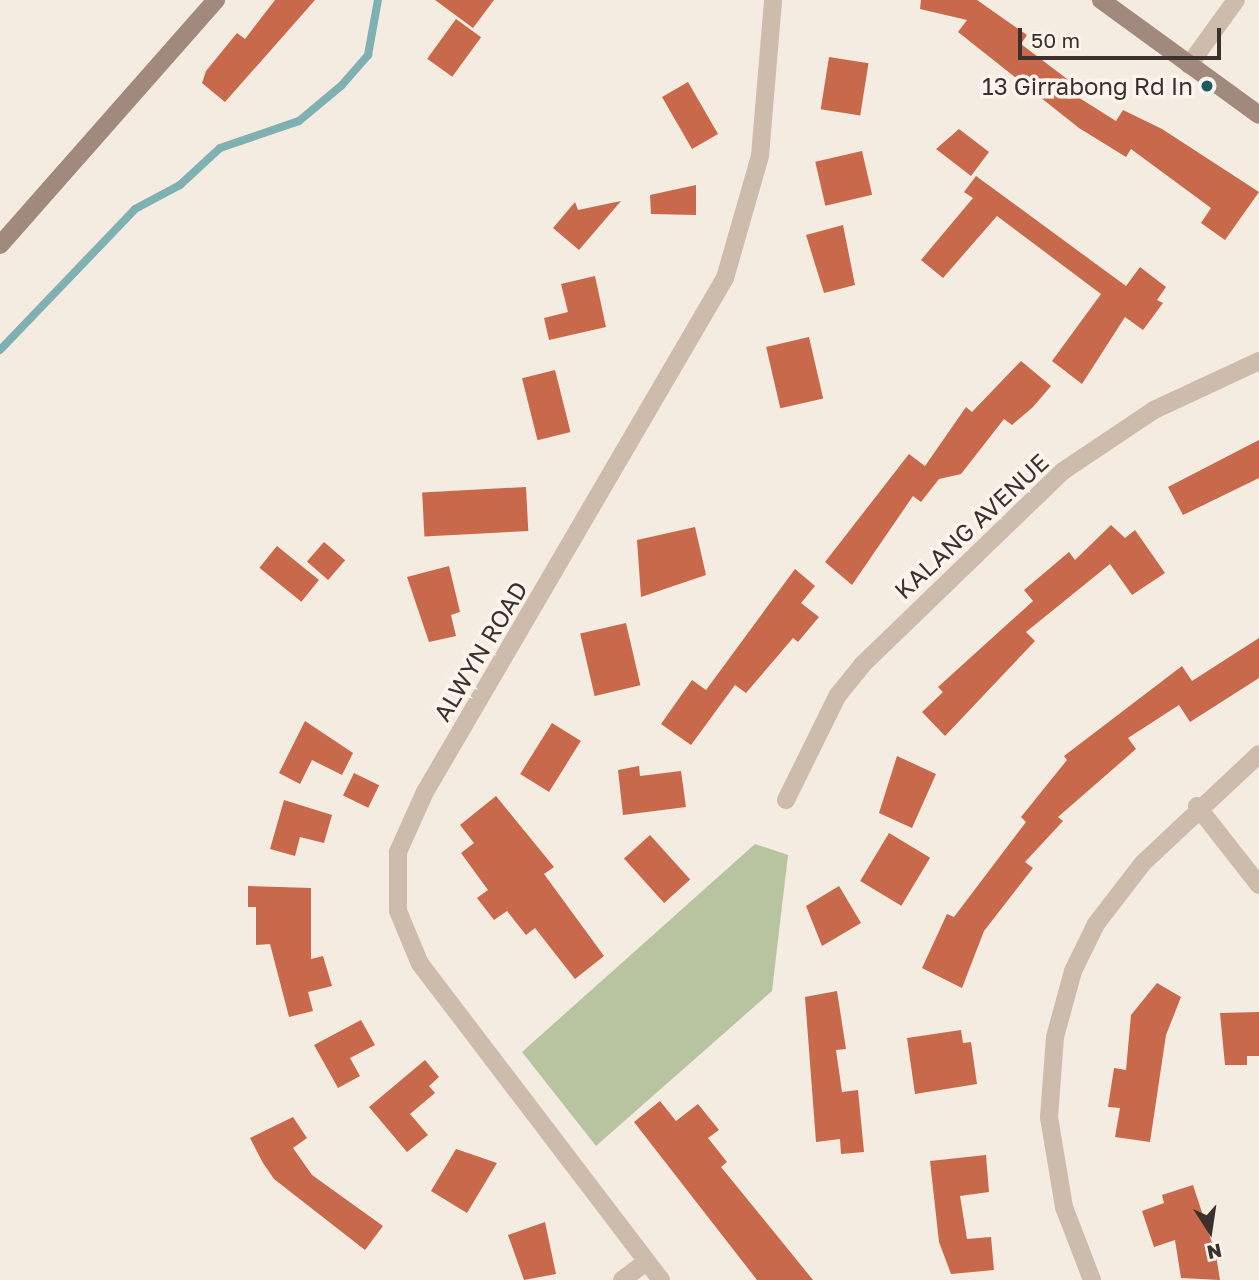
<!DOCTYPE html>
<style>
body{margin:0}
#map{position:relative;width:1259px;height:1280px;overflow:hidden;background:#f4ebe1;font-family:"Golos Text",sans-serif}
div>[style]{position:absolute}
.green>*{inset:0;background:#b8c4a0}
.stream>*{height:8px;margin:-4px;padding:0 4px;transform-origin:4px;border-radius:4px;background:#7fb0b2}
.building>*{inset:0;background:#c8694b;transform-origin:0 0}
.street>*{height:18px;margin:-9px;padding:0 9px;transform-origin:9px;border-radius:9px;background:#cdbbac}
.secondary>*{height:18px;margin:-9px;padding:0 9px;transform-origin:9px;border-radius:9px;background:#a18a7d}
.dots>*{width:19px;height:19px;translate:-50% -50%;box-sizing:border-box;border:4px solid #fbf5ee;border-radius:50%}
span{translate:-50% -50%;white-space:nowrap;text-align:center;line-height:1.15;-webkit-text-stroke:7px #fbf5ee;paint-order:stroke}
.poi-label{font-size:24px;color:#3b302b}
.right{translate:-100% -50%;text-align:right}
.street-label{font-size:24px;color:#3b302b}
.north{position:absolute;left:1175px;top:1196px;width:70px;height:70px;-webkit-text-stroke:5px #fbf5ee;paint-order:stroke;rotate:168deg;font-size:19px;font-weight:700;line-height:28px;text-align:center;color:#3b302b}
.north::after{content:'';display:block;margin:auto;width:24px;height:32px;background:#3b302b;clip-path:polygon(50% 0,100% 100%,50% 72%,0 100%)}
.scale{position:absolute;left:1018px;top:28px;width:203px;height:32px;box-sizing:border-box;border:4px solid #3b302b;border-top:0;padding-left:9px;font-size:21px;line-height:24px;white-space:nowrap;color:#3b302b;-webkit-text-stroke:5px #fbf5ee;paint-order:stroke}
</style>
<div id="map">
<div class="green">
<i style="clip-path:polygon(755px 844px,788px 855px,772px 991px,596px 1146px,522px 1052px)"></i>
</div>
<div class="stream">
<i style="left:0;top:350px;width:195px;rotate:-46.2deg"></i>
<i style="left:135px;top:209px;width:51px;rotate:-28.1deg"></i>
<i style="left:180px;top:185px;width:54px;rotate:-42.8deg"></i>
<i style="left:220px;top:148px;width:83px;rotate:-18.9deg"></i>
<i style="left:299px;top:121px;width:56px;rotate:-39.9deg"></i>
<i style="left:342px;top:85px;width:40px;rotate:-49deg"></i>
<i style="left:368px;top:55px;width:56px;rotate:-79.7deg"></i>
</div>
<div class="building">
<i style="clip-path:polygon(275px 0,315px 0,225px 102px,202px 83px,206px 71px,237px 33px,245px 39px)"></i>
<i style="clip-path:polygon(435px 0,494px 0,473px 28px)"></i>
<i style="clip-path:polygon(921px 0,977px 0,1027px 35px,1021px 44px,1071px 82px,1065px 89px,1116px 121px,1123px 110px,1162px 129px,1259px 192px,1225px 240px,1201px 223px,1211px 208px,1131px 149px,1126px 157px,1079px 128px,958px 32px,967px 20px,920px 9px)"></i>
<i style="left:456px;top:19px;width:31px;height:49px;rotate:36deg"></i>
<i style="left:829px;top:57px;width:40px;height:53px;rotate:9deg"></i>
<i style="left:688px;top:82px;width:60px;height:30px;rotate:60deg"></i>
<i style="clip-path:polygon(959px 129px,989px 152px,971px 176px,936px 149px)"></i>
<i style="left:862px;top:151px;width:45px;height:48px;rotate:77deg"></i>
<i style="clip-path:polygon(976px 176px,1126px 286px,1140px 267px,1166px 287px,1157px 300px,1163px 303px,1143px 330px,1125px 317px,1082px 384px,1052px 361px,1101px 294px,997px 216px,943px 278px,921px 260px,973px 198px,964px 192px)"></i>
<i style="clip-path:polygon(696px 185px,696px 215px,651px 214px,650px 195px)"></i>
<i style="clip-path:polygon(621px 201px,579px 250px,553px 228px,575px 202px,578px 210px)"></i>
<i style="clip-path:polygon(843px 225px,855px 285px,824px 293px,806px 235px)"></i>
<i style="clip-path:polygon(595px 276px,606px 327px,549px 340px,544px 318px,568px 312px,561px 284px)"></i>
<i style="left:809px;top:337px;width:63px;height:44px;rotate:77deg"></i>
<i style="clip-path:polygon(1021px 361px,1051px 386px,1033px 407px,1012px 425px,1004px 419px,961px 474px,939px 479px,921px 502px,913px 496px,852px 585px,825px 562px,909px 454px,925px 466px,966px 407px,972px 412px)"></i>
<i style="left:555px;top:370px;width:64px;height:34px;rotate:76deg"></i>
<i style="clip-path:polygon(1259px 440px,1259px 478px,1183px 515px,1168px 487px)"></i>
<i style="left:526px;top:487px;width:44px;height:104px;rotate:87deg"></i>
<i style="clip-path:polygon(1111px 525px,1125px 538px,1135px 530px,1165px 573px,1132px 595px,1110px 564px,1026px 632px,1035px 641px,945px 736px,922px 712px,943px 692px,938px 687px,1033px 601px,1024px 590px,1069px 552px,1075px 560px)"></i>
<i style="clip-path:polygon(695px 527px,706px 575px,641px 597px,637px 540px)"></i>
<i style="left:324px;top:542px;width:28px;height:26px;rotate:41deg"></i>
<i style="left:277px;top:546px;width:54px;height:28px;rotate:39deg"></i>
<i style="clip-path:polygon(449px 566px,460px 612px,451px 615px,456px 636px,429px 642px,407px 577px)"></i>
<i style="clip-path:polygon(795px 569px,815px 586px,801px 603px,819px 617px,798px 642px,793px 638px,746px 693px,735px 685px,691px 745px,661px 724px,692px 680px,706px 690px)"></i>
<i style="left:626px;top:623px;width:64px;height:47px;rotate:77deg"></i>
<i style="clip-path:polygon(1259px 638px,1259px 678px,1190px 722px,1179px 705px,1128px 738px,1136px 749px,1058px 817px,1063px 821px,1025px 862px,1033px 868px,984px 931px,962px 988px,922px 968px,947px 914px,954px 917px,1026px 822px,1021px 817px,1067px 760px,1064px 756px,1182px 666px,1192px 681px)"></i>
<i style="clip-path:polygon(305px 721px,353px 753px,342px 775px,312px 760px,300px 784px,279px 773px)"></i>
<i style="left:552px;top:723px;width:34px;height:60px;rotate:32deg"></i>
<i style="clip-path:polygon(897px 756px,936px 774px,912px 828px,879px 813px)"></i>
<i style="clip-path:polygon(639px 766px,640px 776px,681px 771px,686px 807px,623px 815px,618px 770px)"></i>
<i style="left:354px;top:773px;width:28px;height:25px;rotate:26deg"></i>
<i style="clip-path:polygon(496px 796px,554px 867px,544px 874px,604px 956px,575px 979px,535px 928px,526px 935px,507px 911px,494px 920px,477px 898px,488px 890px,461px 853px,474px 843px,460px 825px)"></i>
<i style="clip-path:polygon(284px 800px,332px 815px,324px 843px,300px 837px,295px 856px,270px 849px)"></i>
<i style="left:889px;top:833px;width:48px;height:56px;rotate:31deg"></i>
<i style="left:650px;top:835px;width:60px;height:35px;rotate:48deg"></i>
<i style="clip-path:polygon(248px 886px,311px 888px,311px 959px,323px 956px,332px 986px,308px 992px,313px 1011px,289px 1017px,270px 944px,256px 945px,256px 907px,248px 907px)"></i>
<i style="clip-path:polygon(839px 886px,861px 923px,822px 946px,806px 906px)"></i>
<i style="clip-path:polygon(1157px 983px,1181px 997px,1166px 1035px,1150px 1142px,1115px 1137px,1120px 1108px,1108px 1107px,1114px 1068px,1126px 1070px,1131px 1015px)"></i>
<i style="clip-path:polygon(837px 991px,846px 1049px,836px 1050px,842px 1092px,858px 1090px,864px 1152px,841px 1154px,840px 1139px,816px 1142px,805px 997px)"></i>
<i style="clip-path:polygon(1259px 1012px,1259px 1056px,1247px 1056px,1247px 1065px,1225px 1065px,1220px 1013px)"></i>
<i style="clip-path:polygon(361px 1020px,375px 1045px,350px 1058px,360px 1076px,338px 1088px,314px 1045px)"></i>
<i style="clip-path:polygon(961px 1030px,963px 1043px,971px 1042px,977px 1084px,915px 1094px,907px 1038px)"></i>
<i style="clip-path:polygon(425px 1060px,439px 1077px,429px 1086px,435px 1093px,410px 1114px,428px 1135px,407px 1152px,369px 1107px)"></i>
<i style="clip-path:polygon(660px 1101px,676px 1121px,698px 1104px,719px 1130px,708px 1138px,727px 1162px,721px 1167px,813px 1280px,757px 1280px,634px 1122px)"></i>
<i style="clip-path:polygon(293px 1117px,307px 1138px,293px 1148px,312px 1175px,383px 1226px,365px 1250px,274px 1179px,263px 1163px,250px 1138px)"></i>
<i style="clip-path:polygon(456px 1149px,497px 1163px,467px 1213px,431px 1191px)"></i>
<i style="clip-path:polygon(986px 1155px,989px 1192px,960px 1196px,967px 1239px,991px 1237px,994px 1270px,951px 1274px,939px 1242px,930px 1161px)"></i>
<i style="clip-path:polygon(1193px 1185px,1216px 1255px,1220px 1280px,1181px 1278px,1175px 1240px,1154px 1247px,1142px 1211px,1164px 1203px,1162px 1195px)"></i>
<i style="clip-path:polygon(545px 1222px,556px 1274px,524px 1280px,508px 1235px)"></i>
</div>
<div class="street">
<i style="left:1189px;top:65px;width:80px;rotate:-54.1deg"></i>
<i style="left:786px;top:800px;width:117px;rotate:-63.7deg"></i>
<i style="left:838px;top:695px;width:38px;rotate:-51deg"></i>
<i style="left:862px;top:665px;width:279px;rotate:-44deg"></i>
<i style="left:1063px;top:471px;width:110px;rotate:-33.8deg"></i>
<i style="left:1154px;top:410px;width:116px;rotate:-25deg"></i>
<i style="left:1197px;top:806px;width:100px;rotate:51.9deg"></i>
<i style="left:622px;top:1280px;width:31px;rotate:-37deg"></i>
<i style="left:661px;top:1280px;width:397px;rotate:-127.3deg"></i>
<i style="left:420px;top:964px;width:57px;rotate:-112.5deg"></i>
<i style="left:398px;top:911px;width:59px;rotate:-90deg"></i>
<i style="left:398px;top:852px;width:66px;rotate:-65.8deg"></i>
<i style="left:425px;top:792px;width:595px;rotate:-59.73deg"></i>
<i style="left:725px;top:278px;width:127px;rotate:-74deg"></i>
<i style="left:760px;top:156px;width:157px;rotate:-85.2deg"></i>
<i style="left:1092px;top:1280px;width:78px;rotate:-111deg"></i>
<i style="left:1064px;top:1207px;width:91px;rotate:-99.5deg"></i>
<i style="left:1049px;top:1117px;width:80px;rotate:-85.7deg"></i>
<i style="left:1055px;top:1037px;width:68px;rotate:-74.7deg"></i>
<i style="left:1073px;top:971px;width:52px;rotate:-63.9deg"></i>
<i style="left:1096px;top:924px;width:77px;rotate:-52.4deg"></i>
<i style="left:1143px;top:863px;width:159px;rotate:-43.2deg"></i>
</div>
<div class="secondary">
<i style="left:1101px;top:0;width:195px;rotate:36deg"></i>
<i style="left:0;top:245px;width:327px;rotate:-48.6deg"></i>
</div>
<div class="dots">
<i style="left:1207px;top:86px;background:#1f5a5e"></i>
</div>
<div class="poi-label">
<span class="right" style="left:1193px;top:86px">13 Girrabong Rd In</span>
</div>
<div class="street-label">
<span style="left:971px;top:526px;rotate:-43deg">KALANG AVENUE</span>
<span style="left:480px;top:651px;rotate:-59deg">ALWYN ROAD</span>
</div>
<div class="north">N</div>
<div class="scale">50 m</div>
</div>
